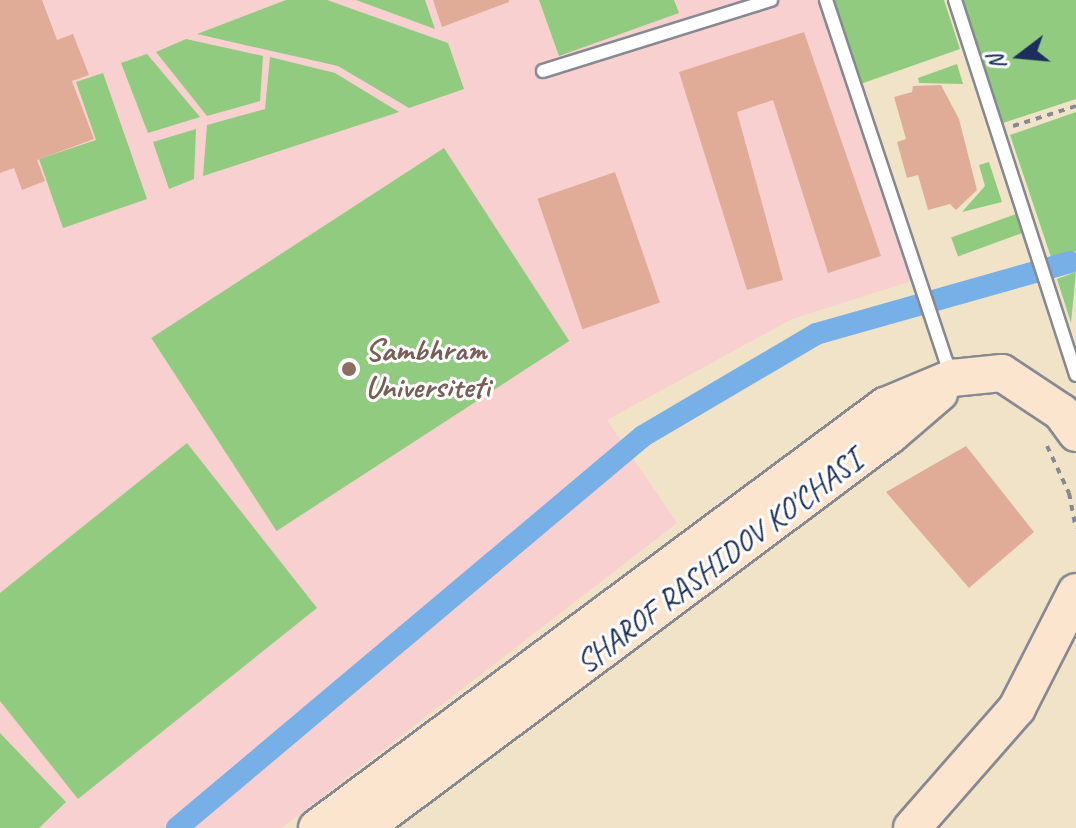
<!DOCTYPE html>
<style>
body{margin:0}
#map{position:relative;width:1076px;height:828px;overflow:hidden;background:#f1e3c7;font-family:Caveat,sans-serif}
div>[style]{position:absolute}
.built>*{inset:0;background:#f7d0cf}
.green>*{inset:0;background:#91cb80;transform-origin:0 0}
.canal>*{height:22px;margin:-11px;padding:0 11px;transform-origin:11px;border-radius:11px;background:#77afe7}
.building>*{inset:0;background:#e1ac97;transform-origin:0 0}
.path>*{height:4px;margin-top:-2px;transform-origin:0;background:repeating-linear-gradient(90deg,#868992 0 6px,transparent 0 12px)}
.roads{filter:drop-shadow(2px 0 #868992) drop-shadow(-2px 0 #868992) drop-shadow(0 2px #868992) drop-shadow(0 -2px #868992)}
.lane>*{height:12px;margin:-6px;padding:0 6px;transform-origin:6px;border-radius:6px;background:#fff}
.secondary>*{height:36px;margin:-18px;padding:0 18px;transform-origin:18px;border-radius:18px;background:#fce5cf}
.dots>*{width:22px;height:22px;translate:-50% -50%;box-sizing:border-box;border:4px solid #fff;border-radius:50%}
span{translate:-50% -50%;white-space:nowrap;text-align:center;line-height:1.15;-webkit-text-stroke:6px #fff;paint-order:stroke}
.education-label{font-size:32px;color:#785e54;font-weight:700}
.left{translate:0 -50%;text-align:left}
.street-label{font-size:32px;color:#1b2f5e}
.north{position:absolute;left:980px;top:16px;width:80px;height:80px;-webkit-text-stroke:6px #fff;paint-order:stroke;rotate:254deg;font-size:22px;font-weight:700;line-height:32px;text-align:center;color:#1b2f5e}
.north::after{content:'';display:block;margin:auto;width:28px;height:36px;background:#1b2f5e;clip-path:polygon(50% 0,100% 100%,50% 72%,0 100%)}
</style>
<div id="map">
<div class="built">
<i style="clip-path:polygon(0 0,820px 0,915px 280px,792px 319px,607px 420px,677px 523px,282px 828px,0 828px)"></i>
</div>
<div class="green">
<i style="clip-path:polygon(286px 0,327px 0,448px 43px,464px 89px,409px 108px,338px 66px,197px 34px)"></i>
<i style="clip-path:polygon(356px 0,425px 0,435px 29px)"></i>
<i style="clip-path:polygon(539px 0,674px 0,679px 13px,559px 56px)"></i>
<i style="clip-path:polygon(822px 0,944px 0,960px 49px,852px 87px)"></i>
<i style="clip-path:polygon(961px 0,1076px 0,1076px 99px,1003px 123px)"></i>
<i style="clip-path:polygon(186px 39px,263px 56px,260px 101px,207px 116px,156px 52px)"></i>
<i style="clip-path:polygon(147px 54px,200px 117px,148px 133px,121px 63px)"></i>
<i style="clip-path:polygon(270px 57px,335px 73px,399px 112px,203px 176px,207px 125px,265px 109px)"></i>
<i style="clip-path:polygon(957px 64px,963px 84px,919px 83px,918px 78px)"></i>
<i style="clip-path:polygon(103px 73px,147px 199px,63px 228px,39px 159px,96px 140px,76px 82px)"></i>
<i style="clip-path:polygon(1076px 112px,1076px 251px,1052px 260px,1010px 135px)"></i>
<i style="clip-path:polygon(196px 129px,194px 179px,169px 189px,153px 142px)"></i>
<i style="left:444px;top:148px;width:230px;height:349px;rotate:57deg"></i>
<i style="clip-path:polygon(989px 162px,1002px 202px,962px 212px,985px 186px,979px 165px)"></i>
<i style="left:1016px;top:214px;width:20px;height:69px;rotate:70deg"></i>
<i style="clip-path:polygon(1076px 272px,1071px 323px,1057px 279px)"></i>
<i style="clip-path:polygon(187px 443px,317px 608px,78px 799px,0 701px,0 593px)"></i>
<i style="clip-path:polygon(0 733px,66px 802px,39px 828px,0 828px)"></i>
</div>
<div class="canal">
<i style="left:177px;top:828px;width:609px;rotate:-40.07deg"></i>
<i style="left:643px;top:436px;width:201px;rotate:-30.5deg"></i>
<i style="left:816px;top:334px;width:264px;rotate:-15.8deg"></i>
</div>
<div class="building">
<i style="clip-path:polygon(0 0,42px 0,57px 40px,73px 34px,89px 75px,72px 81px,94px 139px,37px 160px,45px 181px,22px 190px,14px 168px,0 173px)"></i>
<i style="clip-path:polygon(433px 0,509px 0,509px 2px,442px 27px)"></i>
<i style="clip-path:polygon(804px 32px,881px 256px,828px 273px,773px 100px,737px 112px,783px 280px,747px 290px,679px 72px)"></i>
<i style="clip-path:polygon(941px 85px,959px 119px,977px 190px,956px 210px,950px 204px,928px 210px,918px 175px,907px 178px,897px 142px,906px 139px,894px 97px,912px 92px,913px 86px)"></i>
<i style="left:615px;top:172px;width:138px;height:82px;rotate:71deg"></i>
<i style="clip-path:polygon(966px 446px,1034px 532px,969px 588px,886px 492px)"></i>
</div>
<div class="path">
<i style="left:1013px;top:126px;width:66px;rotate:-17.6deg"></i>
<i style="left:1047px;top:446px;width:52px;rotate:64.9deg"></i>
<i style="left:1069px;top:493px;width:36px;rotate:79deg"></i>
</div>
<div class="roads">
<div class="lane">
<i style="left:826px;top:0;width:395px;rotate:71.6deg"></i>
<i style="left:955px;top:0;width:394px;rotate:72.1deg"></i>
<i style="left:543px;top:71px;width:239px;rotate:-17.3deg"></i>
</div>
<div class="secondary">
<i style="left:317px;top:828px;width:708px;rotate:-36.61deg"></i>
<i style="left:885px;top:406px;width:73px;rotate:-22.7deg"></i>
<i style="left:952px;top:378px;width:50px;rotate:-5.7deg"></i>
<i style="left:1002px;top:373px;width:71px;rotate:33.5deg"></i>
<i style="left:1061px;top:412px;width:26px;rotate:54deg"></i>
<i style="left:364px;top:828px;width:657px;rotate:-36.77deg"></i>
<i style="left:890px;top:435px;width:65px;rotate:-40.6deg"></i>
<i style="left:912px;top:828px;width:159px;rotate:-48.8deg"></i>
<i style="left:1017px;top:708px;width:130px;rotate:-63deg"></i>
</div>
</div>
<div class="dots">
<i style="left:349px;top:369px;background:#8d6e63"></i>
</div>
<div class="education-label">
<span class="left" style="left:365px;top:369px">Sambhram<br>Universiteti</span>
</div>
<div class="street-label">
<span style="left:719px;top:562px;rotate:-37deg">SHAROF RASHIDOV KO'CHASI</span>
</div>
<div class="north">N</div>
</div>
